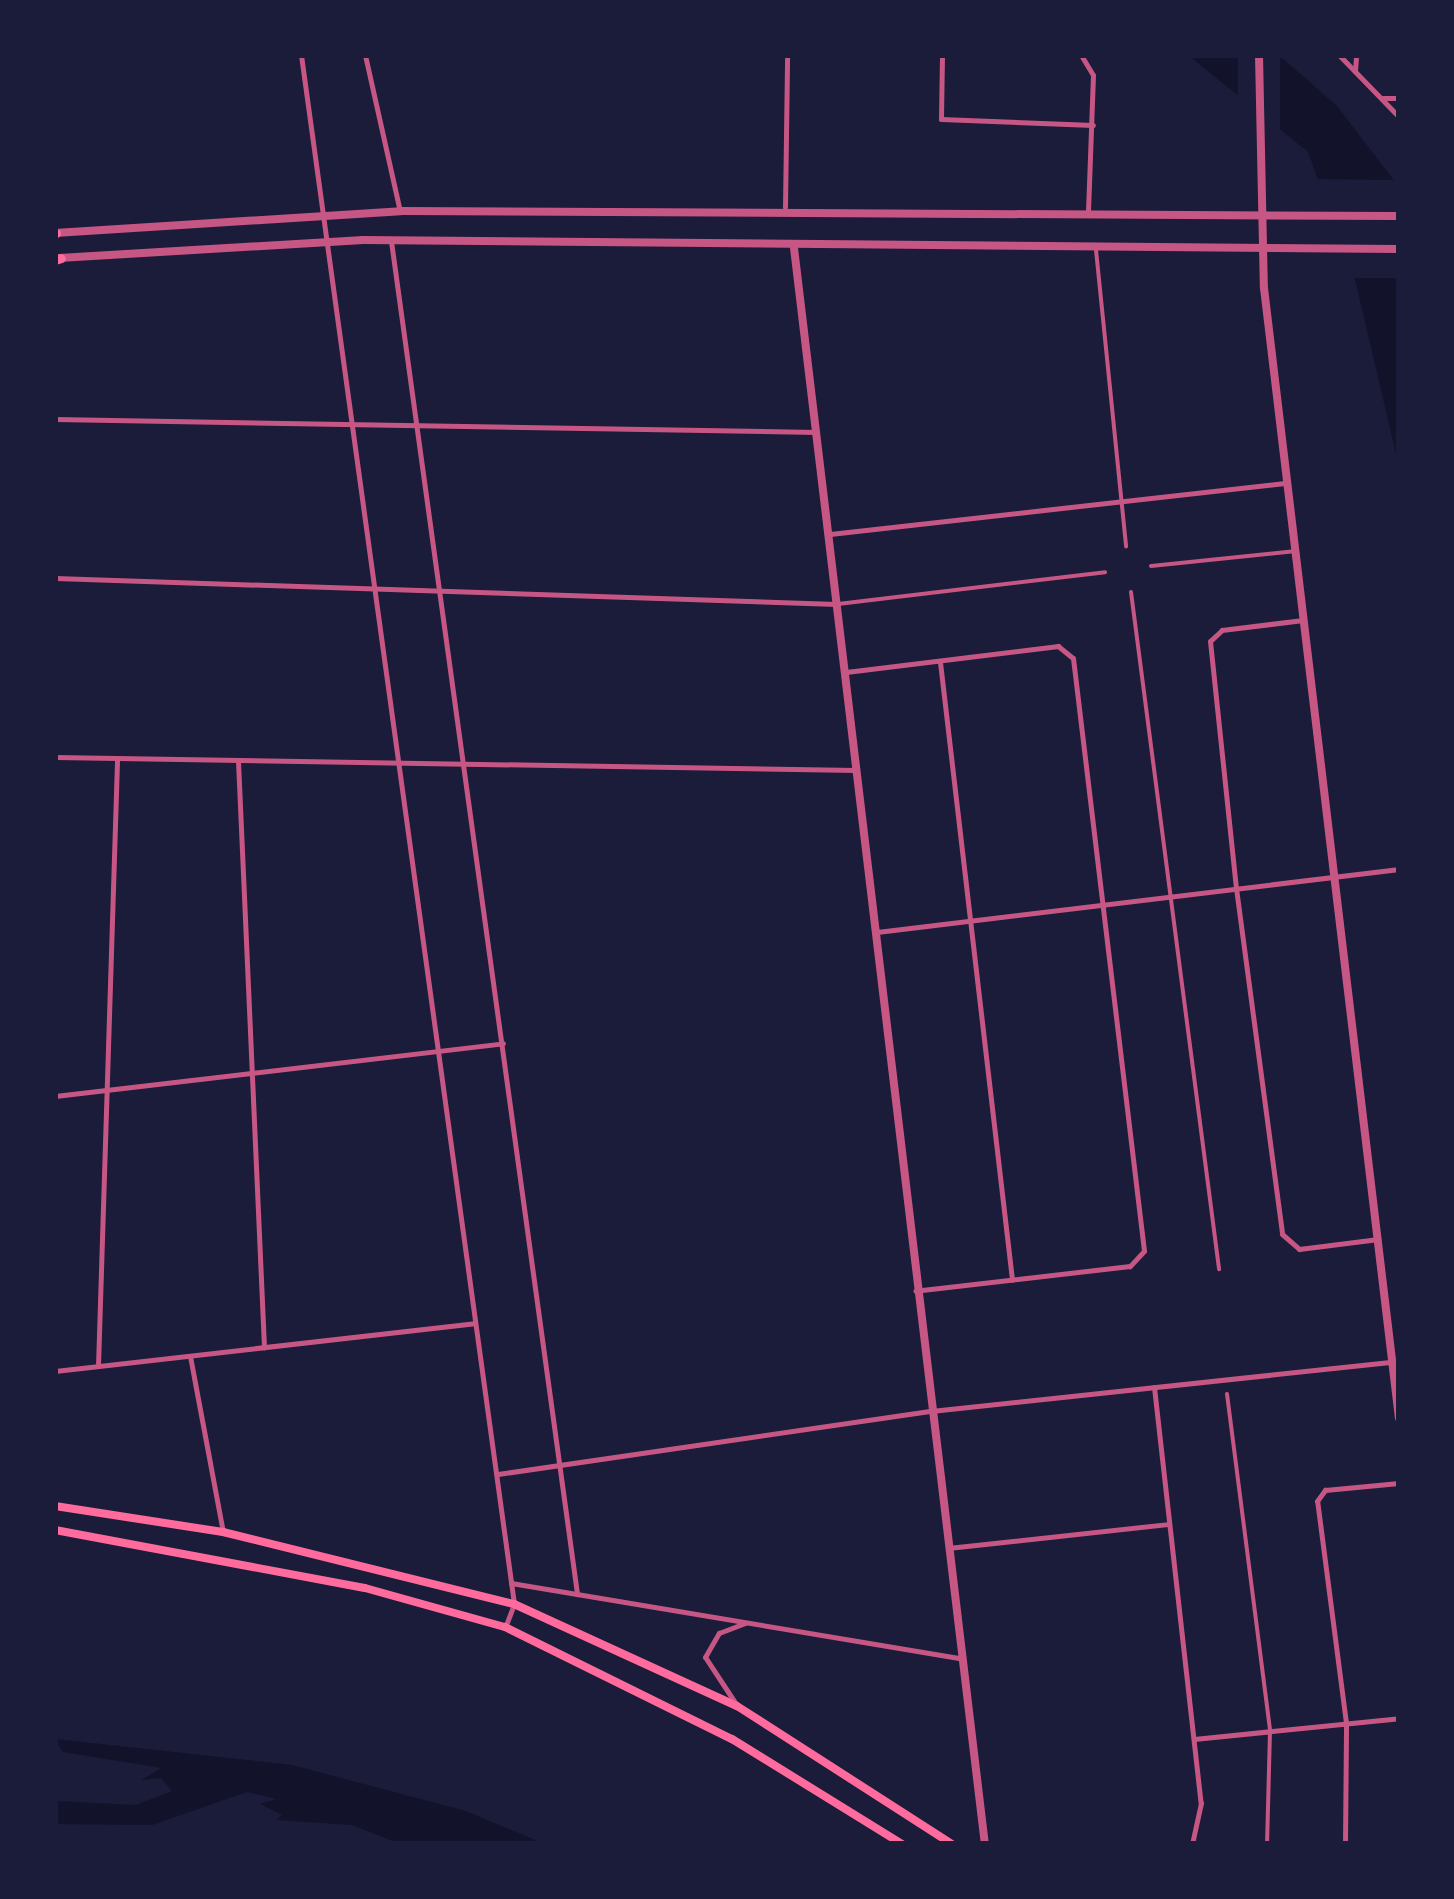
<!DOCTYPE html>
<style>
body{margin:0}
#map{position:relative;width:1454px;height:1899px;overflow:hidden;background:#1b1b3a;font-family:Lora,serif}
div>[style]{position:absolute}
.water>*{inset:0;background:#12122b}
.pier>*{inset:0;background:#1b1b3a}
.pedestrian>*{height:4px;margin:-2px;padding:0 2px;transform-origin:2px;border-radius:2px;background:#c65784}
.minor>*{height:5px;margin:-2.5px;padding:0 2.5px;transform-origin:2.5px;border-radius:2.5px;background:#c65784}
.tertiary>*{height:8px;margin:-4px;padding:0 4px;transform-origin:4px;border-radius:4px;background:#c65784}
.secondary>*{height:8px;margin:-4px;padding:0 4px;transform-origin:4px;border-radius:4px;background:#ff6b9d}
.primary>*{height:9px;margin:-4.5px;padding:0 4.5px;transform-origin:4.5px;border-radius:4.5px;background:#ff6b9d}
span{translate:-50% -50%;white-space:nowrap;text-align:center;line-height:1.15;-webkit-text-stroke:10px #1b1b3a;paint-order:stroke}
.frame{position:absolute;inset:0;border:58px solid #1b1b3a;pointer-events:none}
</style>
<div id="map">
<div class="water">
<i style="clip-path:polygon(1188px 55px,1279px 55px,1337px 106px,1399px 187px,1399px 467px,1356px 283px,1308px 152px)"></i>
<i style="clip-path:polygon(55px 1739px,292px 1765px,466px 1811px,545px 1844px,400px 1844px,352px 1825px,276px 1820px,282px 1815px,260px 1804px,277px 1799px,247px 1792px,152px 1825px,55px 1824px,55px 1801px,136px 1805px,172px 1791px,161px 1778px,141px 1780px,162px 1768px,63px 1752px)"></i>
</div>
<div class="pier">
<i style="clip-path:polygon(1238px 55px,1280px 55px,1280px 132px,1238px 97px)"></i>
<i style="clip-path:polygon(1316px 179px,1399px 180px,1399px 278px,1349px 278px)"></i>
</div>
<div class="pedestrian">
<i style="left:1096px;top:250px;width:298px;rotate:84.2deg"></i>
<i style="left:1151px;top:566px;width:146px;rotate:-5.9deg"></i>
<i style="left:1131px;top:592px;width:683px;rotate:82.59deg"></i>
<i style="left:838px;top:604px;width:269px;rotate:-6.8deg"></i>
<i style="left:1227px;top:1394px;width:340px;rotate:82.7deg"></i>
<i style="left:1270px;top:1731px;width:113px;rotate:91.5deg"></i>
</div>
<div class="minor">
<i style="left:301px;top:55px;width:1564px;rotate:82.17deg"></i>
<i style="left:514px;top:1604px;width:25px;rotate:111deg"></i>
<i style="left:365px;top:55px;width:160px;rotate:77.4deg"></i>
<i style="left:942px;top:55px;width:64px;rotate:90.9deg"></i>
<i style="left:941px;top:119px;width:152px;rotate:2.3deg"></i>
<i style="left:1081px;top:55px;width:23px;rotate:59deg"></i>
<i style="left:1093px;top:75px;width:138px;rotate:92.1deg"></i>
<i style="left:1339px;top:55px;width:86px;rotate:45.9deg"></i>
<i style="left:1355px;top:71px;width:16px;rotate:-86deg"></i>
<i style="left:1383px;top:98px;width:16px"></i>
<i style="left:785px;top:207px;width:152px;rotate:-89.2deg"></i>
<i style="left:391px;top:241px;width:1366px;rotate:82.17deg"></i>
<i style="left:55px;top:419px;width:762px;rotate:0.98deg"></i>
<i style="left:830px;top:534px;width:460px;rotate:-6.4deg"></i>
<i style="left:55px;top:578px;width:782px;rotate:1.9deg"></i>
<i style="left:1303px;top:620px;width:82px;rotate:173deg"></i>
<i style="left:1222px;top:630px;width:16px;rotate:137deg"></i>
<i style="left:1210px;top:641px;width:248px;rotate:84deg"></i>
<i style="left:1236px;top:888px;width:349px;rotate:82.4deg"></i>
<i style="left:1282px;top:1234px;width:23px;rotate:41deg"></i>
<i style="left:1299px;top:1249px;width:80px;rotate:-7.2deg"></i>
<i style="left:940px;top:662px;width:622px;rotate:83.35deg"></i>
<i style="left:846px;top:672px;width:214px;rotate:-7deg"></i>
<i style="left:1058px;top:646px;width:19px;rotate:39deg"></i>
<i style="left:1073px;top:658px;width:597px;rotate:83.17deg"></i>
<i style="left:1144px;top:1251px;width:21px;rotate:133deg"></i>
<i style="left:1130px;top:1266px;width:216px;rotate:173.4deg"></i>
<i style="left:55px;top:757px;width:802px;rotate:0.93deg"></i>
<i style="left:238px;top:761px;width:587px;rotate:87.46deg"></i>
<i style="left:877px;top:932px;width:526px;rotate:-6.88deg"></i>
<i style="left:55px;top:1096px;width:451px;rotate:-6.7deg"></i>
<i style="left:190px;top:1356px;width:179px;rotate:79.4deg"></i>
<i style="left:98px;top:1366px;width:606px;rotate:-88.2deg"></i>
<i style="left:55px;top:1371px;width:422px;rotate:-6.5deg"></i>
<i style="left:1154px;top:1387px;width:419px;rotate:83.6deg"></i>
<i style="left:1201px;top:1803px;width:42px;rotate:102.4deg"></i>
<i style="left:498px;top:1474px;width:438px;rotate:-8.3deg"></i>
<i style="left:931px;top:1411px;width:464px;rotate:-6.1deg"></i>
<i style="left:948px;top:1548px;width:221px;rotate:-6.2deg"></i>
<i style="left:511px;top:1583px;width:454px;rotate:9.5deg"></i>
<i style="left:736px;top:1704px;width:56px;rotate:-123.4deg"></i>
<i style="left:705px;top:1657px;width:28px;rotate:-60deg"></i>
<i style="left:719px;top:1633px;width:28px;rotate:-21deg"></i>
<i style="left:1194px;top:1739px;width:206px;rotate:-5.8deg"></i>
<i style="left:1345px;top:1844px;width:121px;rotate:-89.5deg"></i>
<i style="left:1346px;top:1723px;width:224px;rotate:-97.4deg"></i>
<i style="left:1317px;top:1501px;width:14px;rotate:-54deg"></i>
<i style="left:1325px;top:1490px;width:74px;rotate:-5.4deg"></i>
</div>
<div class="tertiary">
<i style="left:1259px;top:55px;width:233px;rotate:88.8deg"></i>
<i style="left:1264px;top:288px;width:1138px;rotate:83.19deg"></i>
<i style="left:55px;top:233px;width:346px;rotate:-3.6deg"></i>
<i style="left:400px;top:211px;width:999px;rotate:0.29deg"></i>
<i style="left:794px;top:248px;width:1607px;rotate:83.18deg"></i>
<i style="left:59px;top:258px;width:305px;rotate:-3.4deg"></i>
<i style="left:363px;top:240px;width:1036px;rotate:0.5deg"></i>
</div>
<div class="secondary">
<i style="left:55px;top:1506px;width:170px;rotate:8.8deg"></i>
<i style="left:223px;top:1532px;width:300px;rotate:13.9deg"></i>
<i style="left:514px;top:1604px;width:245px;rotate:24.6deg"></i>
<i style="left:737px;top:1706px;width:255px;rotate:32.7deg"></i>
<i style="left:55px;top:1530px;width:315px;rotate:10.6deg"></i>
<i style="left:365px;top:1588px;width:145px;rotate:15.6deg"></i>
<i style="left:505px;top:1627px;width:253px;rotate:26.3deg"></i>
<i style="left:732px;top:1739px;width:200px;rotate:31.7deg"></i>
</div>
<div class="primary">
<i style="left:55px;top:233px;width:1px"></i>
<i style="left:55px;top:260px;width:6px;rotate:-18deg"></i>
</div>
<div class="frame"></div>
</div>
